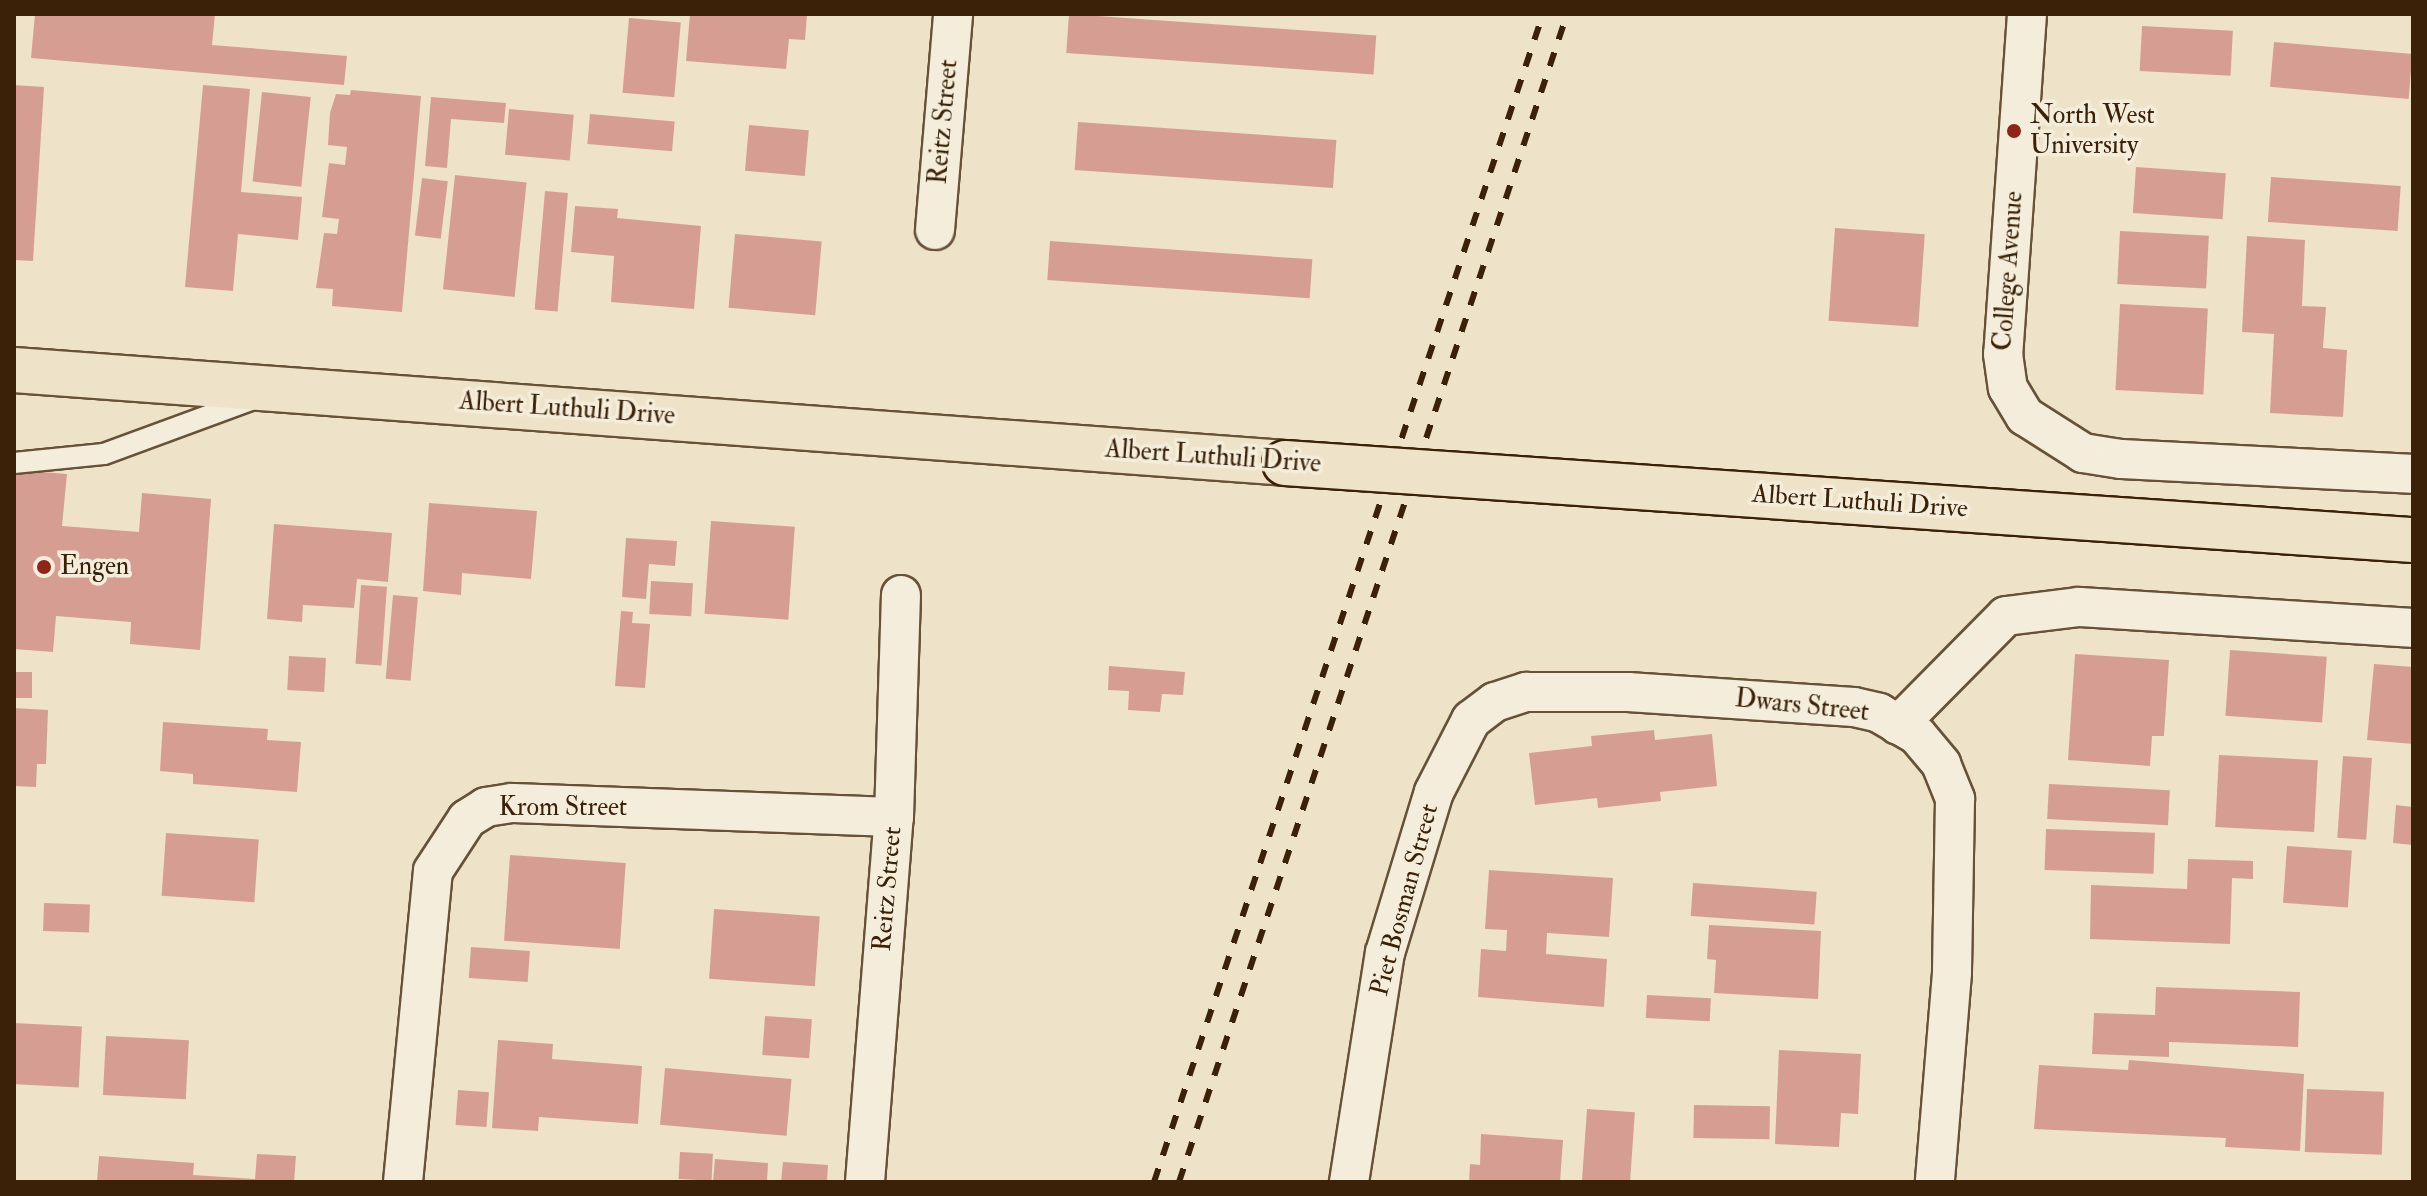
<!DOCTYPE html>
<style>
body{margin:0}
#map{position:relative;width:2427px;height:1196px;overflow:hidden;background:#eee3c9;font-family:"IM FELL Double Pica",serif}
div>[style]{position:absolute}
.building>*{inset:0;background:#d69e93;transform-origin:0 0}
.roads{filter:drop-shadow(2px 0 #675238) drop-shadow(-2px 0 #675238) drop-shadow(0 2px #675238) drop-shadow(0 -2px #675238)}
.lane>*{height:20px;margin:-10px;padding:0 10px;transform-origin:10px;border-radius:10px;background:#f4eddc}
.street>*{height:38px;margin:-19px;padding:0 19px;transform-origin:19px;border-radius:19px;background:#f4eddc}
.primary>*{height:44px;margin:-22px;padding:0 22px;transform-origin:22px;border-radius:22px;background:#eee3c9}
.rail>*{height:6px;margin-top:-3px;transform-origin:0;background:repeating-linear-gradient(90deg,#3a2107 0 14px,transparent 0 28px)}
.bridges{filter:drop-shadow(2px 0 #3a2107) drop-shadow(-2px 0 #3a2107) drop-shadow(0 2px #3a2107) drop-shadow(0 -2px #3a2107)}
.primary-bridge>*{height:44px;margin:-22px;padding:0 22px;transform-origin:22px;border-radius:22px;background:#eee3c9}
.dots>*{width:22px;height:22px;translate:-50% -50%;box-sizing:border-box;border:4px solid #f4eddc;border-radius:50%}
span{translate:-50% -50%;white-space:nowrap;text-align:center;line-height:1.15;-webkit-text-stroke:7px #f4eddc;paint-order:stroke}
.poi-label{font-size:26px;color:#3a2107}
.left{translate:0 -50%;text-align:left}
.street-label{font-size:26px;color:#3a2107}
.frame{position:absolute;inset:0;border:16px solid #3a2107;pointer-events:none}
</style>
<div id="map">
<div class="building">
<i style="clip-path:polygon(35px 14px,215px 14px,212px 45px,347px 56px,344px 85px,31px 58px)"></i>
<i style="clip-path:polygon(690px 14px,807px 14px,805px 40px,789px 39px,786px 69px,686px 61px)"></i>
<i style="left:1069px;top:14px;width:308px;height:39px;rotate:4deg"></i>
<i style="left:629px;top:18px;width:52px;height:75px;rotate:5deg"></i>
<i style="left:2142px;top:26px;width:91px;height:45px;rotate:3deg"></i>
<i style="left:2274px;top:42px;width:139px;height:45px;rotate:5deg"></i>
<i style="clip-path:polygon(14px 85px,44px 87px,33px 261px,14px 260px)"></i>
<i style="clip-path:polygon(203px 85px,250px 89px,241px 192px,302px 197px,298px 240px,238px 234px,233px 291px,185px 287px)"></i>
<i style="clip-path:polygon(351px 90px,421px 96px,402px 312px,332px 306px,333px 289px,316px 288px,324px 233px,337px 234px,339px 219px,322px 217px,329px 163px,345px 165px,347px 147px,328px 145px,330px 113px,336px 94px,350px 95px)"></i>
<i style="left:262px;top:92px;width:49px;height:90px;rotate:6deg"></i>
<i style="clip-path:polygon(431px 97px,506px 103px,504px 123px,451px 119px,447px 168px,425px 166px)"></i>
<i style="left:509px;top:109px;width:65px;height:46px;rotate:5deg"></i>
<i style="left:590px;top:114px;width:85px;height:30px;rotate:5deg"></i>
<i style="left:1078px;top:122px;width:259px;height:48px;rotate:4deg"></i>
<i style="left:749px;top:125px;width:60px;height:46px;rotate:5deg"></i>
<i style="left:2136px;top:167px;width:90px;height:46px;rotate:4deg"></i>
<i style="left:455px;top:175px;width:72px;height:115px;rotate:6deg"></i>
<i style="left:2271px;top:177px;width:130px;height:45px;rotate:4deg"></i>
<i style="left:422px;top:178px;width:26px;height:58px;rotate:7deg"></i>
<i style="left:545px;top:191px;width:23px;height:119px;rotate:5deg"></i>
<i style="clip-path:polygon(575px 206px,618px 209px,617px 218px,701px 226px,694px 309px,611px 302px,614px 256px,571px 252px)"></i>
<i style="left:1835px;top:228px;width:90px;height:93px;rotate:4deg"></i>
<i style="left:2120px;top:231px;width:89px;height:53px;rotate:3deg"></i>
<i style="left:735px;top:234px;width:87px;height:74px;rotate:5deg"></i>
<i style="clip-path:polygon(2247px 236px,2305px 240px,2302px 306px,2326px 307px,2323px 348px,2347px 350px,2343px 417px,2270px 413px,2274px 334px,2242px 332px)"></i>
<i style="left:1050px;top:241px;width:263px;height:39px;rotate:4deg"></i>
<i style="left:2120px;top:304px;width:88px;height:86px;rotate:3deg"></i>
<i style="clip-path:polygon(16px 470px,67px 474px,62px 526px,139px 532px,142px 493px,211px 499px,200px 650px,130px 644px,131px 622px,56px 616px,53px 652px,14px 649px)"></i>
<i style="clip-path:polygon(429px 503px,537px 511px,531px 579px,462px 573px,461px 595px,423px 591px)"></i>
<i style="left:711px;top:521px;width:84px;height:93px;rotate:4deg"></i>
<i style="clip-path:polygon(274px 524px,392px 533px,388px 582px,357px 579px,354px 608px,303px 605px,302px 622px,267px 619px)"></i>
<i style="clip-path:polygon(626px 538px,677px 541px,675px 566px,649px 564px,646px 599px,622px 597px)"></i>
<i style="left:651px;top:581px;width:42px;height:33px;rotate:3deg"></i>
<i style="left:361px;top:585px;width:26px;height:79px;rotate:4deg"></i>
<i style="left:393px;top:595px;width:25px;height:84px;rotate:5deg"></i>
<i style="clip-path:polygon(621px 611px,633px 612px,632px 623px,650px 624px,645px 688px,615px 686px)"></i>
<i style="left:2230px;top:650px;width:97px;height:66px;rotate:4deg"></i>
<i style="clip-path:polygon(2075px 654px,2169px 660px,2164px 736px,2152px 736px,2150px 766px,2068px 760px)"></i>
<i style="left:289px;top:656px;width:37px;height:34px;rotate:3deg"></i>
<i style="clip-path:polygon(2374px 664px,2413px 667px,2413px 744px,2367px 740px)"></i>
<i style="clip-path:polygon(1109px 666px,1185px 672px,1183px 695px,1162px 694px,1160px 712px,1128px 710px,1129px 691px,1108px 690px)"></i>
<i style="left:14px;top:672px;width:18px;height:26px"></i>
<i style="clip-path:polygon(14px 708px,48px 710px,46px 764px,37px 764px,36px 787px,14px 786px)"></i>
<i style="clip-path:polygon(163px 722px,268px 729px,267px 740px,301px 742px,297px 792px,193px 784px,193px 774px,160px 771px)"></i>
<i style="clip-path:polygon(1654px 730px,1655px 740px,1712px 734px,1717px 786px,1660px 792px,1661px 801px,1598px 808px,1597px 798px,1535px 805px,1529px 753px,1592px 746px,1591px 736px)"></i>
<i style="left:2219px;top:755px;width:99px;height:72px;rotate:3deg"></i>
<i style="left:2343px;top:756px;width:29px;height:82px;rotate:4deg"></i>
<i style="left:2049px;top:784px;width:121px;height:35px;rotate:3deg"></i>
<i style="clip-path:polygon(2396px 805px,2413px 807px,2413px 845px,2393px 843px)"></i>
<i style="left:2046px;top:829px;width:109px;height:41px;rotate:2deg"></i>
<i style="left:166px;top:833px;width:93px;height:63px;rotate:4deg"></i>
<i style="left:2287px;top:846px;width:65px;height:57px;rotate:4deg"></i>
<i style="left:510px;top:855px;width:116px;height:86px;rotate:4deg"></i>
<i style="clip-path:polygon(2188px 859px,2253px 861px,2253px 879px,2232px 878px,2230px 944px,2090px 939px,2091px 885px,2187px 889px)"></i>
<i style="clip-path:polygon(1489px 870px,1613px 878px,1609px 937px,1547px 933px,1546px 954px,1607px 959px,1604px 1007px,1478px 997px,1481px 949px,1506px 951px,1507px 930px,1485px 929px)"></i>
<i style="left:1693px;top:883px;width:124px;height:33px;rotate:4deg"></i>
<i style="left:44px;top:903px;width:46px;height:28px;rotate:2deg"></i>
<i style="left:714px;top:909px;width:106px;height:70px;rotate:4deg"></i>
<i style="clip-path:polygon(1709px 925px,1821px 931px,1818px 999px,1714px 993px,1716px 960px,1707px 959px)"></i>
<i style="left:471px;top:947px;width:59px;height:31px;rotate:4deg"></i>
<i style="clip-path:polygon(2156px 987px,2300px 992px,2298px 1047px,2169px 1042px,2169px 1057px,2092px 1054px,2094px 1013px,2155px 1015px)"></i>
<i style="left:1647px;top:995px;width:64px;height:23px;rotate:3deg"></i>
<i style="left:765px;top:1016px;width:47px;height:39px;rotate:4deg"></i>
<i style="left:14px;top:1023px;width:68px;height:61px;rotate:3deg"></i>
<i style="left:106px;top:1036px;width:83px;height:59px;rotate:3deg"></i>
<i style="clip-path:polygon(498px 1040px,553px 1044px,552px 1059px,642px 1066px,638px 1124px,539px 1117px,538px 1131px,492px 1128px)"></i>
<i style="clip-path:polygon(1779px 1050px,1861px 1054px,1858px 1114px,1841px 1113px,1839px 1147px,1775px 1144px)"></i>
<i style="clip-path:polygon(2129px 1060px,2304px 1074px,2300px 1151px,2225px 1147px,2226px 1138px,2034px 1129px,2039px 1065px,2128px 1070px)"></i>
<i style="left:665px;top:1068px;width:127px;height:57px;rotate:5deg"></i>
<i style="left:2307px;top:1089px;width:77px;height:63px;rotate:2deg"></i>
<i style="left:458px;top:1090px;width:31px;height:35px;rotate:4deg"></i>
<i style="left:1694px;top:1105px;width:76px;height:33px;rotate:1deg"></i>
<i style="left:1587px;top:1109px;width:48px;height:73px;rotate:4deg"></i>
<i style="clip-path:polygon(1481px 1134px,1563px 1140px,1560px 1182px,1469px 1182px,1470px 1164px,1480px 1165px)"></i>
<i style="left:680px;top:1152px;width:33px;height:27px;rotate:3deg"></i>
<i style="clip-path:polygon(257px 1154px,296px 1156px,294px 1182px,97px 1182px,99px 1156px,194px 1163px,193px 1175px,255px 1179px)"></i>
<i style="clip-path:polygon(715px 1159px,768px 1163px,767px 1182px,713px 1182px)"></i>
<i style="clip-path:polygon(783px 1162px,828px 1165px,827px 1182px,781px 1182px)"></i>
</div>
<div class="roads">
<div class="lane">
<i style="left:14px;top:463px;width:90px;rotate:-5.7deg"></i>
<i style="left:104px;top:454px;width:162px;rotate:-20.2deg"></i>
</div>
<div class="street">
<i style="left:2027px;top:14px;width:341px;rotate:94deg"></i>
<i style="left:2003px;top:354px;width:34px;rotate:82deg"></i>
<i style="left:2008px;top:388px;width:33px;rotate:59deg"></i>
<i style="left:2025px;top:416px;width:69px;rotate:32.5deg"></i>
<i style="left:2083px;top:453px;width:38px;rotate:9deg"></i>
<i style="left:2121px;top:459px;width:292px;rotate:2.9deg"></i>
<i style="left:935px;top:230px;width:217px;rotate:-85.2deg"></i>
<i style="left:1898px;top:725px;width:153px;rotate:-45.3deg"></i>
<i style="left:2006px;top:616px;width:74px;rotate:-7deg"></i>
<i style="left:2079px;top:607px;width:335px;rotate:3.6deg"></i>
<i style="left:403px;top:1182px;width:312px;rotate:-84.5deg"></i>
<i style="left:433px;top:871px;width:62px;rotate:-56.8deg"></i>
<i style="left:467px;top:819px;width:22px;rotate:-32deg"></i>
<i style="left:486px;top:807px;width:26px;rotate:-9deg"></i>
<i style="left:512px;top:803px;width:382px;rotate:2.1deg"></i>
<i style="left:865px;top:1182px;width:366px;rotate:-85.5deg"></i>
<i style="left:894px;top:817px;width:222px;rotate:-88.2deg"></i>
<i style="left:1349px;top:1182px;width:232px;rotate:-81.1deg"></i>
<i style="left:1385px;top:953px;width:168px;rotate:-73.1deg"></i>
<i style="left:1434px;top:792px;width:81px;rotate:-62.8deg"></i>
<i style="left:1471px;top:720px;width:30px;rotate:-37deg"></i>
<i style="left:1495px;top:702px;width:33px;rotate:-18deg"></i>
<i style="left:1526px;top:692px;width:102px"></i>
<i style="left:1628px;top:692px;width:226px;rotate:3.8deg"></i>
<i style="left:1854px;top:707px;width:26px;rotate:13deg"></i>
<i style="left:1879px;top:713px;width:44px;rotate:30.1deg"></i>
<i style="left:1917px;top:735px;width:38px;rotate:50deg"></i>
<i style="left:1941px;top:764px;width:38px;rotate:68deg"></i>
<i style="left:1955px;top:799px;width:174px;rotate:91deg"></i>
<i style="left:1952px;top:973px;width:210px;rotate:94.7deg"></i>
</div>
<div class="primary">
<i style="left:14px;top:370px;width:1274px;rotate:4.18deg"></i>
</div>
</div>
<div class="rail">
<i style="left:1154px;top:1182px;width:1231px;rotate:-71.58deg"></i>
<i style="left:1179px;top:1182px;width:1231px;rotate:-71.62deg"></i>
</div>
<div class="bridges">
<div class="primary-bridge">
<i style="left:1285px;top:463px;width:1131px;rotate:3.91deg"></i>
</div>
</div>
<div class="dots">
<i style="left:2014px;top:131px;background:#8f2418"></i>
<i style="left:44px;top:567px;background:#8f2418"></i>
</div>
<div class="poi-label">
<span class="left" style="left:2030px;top:131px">North West<br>University</span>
<span class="left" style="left:60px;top:567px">Engen</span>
</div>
<div class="street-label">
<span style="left:944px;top:122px;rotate:-85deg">Reitz Street</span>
<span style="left:2009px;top:271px;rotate:-86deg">College Avenue</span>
<span style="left:567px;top:409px;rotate:4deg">Albert Luthuli Drive</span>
<span style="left:1213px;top:457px;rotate:4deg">Albert Luthuli Drive</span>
<span style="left:1860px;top:502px;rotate:4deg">Albert Luthuli Drive</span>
<span style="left:1802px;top:706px;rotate:6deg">Dwars Street</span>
<span style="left:563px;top:808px">Krom Street</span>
<span style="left:888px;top:889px;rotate:-85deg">Reitz Street</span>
<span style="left:1405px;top:900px;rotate:-75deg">Piet Bosman Street</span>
</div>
<div class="frame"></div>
</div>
